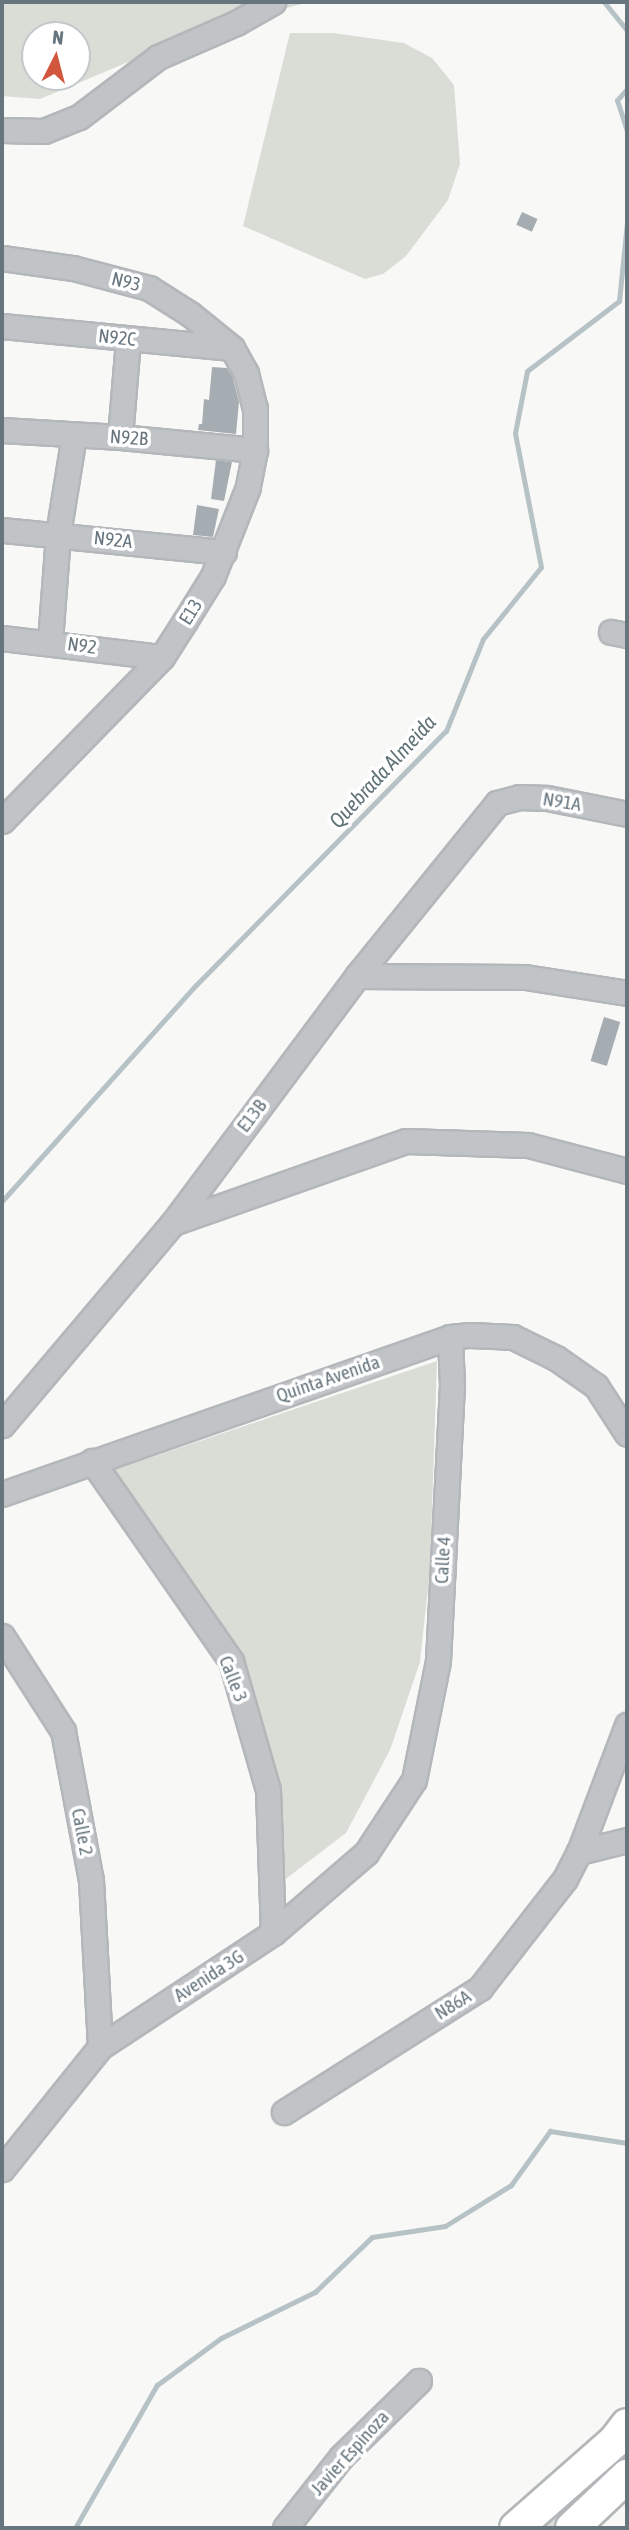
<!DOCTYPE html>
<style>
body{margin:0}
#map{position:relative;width:629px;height:2530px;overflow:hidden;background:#f8f8f6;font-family:"Asap Condensed",sans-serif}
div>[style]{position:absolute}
.green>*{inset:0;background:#d9ddd6}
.stream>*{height:5px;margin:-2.5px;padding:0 2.5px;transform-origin:2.5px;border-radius:2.5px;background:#b7c2c6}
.building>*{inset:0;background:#a6adb2;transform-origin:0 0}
.roads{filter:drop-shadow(2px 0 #b4b7ba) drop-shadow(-2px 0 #b4b7ba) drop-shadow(0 2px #b4b7ba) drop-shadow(0 -2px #b4b7ba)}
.minor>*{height:23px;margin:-11.5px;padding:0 11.5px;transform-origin:11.5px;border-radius:11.5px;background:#c0c4c7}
.highway>*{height:32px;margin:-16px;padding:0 16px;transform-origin:16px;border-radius:16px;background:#fff}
span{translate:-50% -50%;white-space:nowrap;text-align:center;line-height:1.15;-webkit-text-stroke:7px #fff;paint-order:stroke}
.street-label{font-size:19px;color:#66757e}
.water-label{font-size:21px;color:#617378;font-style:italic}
.frame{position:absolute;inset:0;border:4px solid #66757e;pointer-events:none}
.north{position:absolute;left:21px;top:21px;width:70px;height:70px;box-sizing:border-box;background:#fff;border:2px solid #c2c8cb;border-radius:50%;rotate:6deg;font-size:19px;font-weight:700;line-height:28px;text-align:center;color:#66757e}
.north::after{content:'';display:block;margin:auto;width:24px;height:32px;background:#d2563d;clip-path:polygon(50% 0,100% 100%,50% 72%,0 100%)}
</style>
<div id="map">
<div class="green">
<i style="clip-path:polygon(evenodd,2px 2px,310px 2px,212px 27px,40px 99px,2px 96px,2px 2px,35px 35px,77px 35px,77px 77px,35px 77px,35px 35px)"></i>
<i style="clip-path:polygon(290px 33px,333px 33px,404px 43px,432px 58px,454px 85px,460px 164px,448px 200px,406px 256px,383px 274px,365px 279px,243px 226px)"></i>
<i style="clip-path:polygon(437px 1361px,430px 1569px,420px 1662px,390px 1750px,346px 1833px,279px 1884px,233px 1650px,114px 1470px)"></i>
<i style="clip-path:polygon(627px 2448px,627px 2463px,557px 2528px,539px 2528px,607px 2471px)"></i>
</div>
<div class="stream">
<i style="left:604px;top:2px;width:36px;rotate:51deg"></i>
<i style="left:627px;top:89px;width:15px;rotate:132deg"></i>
<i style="left:617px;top:100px;width:33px;rotate:72deg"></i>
<i style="left:2px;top:1201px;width:290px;rotate:-48.1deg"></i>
<i style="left:196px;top:985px;width:356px;rotate:-45.5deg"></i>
<i style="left:446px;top:731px;width:99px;rotate:-68.1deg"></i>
<i style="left:483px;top:639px;width:92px;rotate:-51.1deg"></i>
<i style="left:541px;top:567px;width:136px;rotate:-101deg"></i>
<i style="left:515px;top:433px;width:63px;rotate:-79deg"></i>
<i style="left:527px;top:371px;width:116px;rotate:-37.3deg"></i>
<i style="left:619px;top:301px;width:79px;rotate:-84.2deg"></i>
<i style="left:75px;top:2528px;width:165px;rotate:-60.2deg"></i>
<i style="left:157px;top:2385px;width:79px;rotate:-36.3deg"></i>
<i style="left:221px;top:2338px;width:105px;rotate:-26.1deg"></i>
<i style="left:315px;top:2292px;width:79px;rotate:-44deg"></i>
<i style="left:372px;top:2237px;width:74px;rotate:-8.6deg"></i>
<i style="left:445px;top:2226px;width:78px;rotate:-31.8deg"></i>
<i style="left:511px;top:2185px;width:67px;rotate:-54.2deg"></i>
<i style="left:550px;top:2131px;width:78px;rotate:8.9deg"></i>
</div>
<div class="building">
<i style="left:522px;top:212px;width:17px;height:14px;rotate:24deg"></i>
<i style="clip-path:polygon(212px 367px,227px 368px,233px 378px,239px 402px,236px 434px,198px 430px,199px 424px,202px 424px,204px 399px,209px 400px)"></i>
<i style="clip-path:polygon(216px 460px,232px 462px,224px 501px,211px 499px)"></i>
<i style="clip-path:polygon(197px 505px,219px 509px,213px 537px,193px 535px)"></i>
<i style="left:604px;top:1017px;width:17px;height:46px;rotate:17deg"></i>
</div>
<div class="roads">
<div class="minor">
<i style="left:2px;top:130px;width:42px;rotate:1.4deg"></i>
<i style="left:44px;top:131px;width:38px;rotate:-22deg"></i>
<i style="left:79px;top:117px;width:99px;rotate:-37.2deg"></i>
<i style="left:158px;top:57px;width:85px;rotate:-23.6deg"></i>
<i style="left:236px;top:23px;width:43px;rotate:-29.6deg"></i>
<i style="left:2px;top:258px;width:72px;rotate:8deg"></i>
<i style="left:73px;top:268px;width:79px;rotate:14.7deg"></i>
<i style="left:149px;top:288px;width:49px;rotate:32.4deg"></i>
<i style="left:190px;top:314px;width:54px;rotate:39deg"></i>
<i style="left:232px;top:348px;width:29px;rotate:61deg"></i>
<i style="left:246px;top:373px;width:36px;rotate:76deg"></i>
<i style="left:255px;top:408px;width:42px;rotate:90deg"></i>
<i style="left:255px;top:450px;width:38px;rotate:101deg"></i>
<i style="left:248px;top:487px;width:96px;rotate:111.5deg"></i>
<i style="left:213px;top:576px;width:53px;rotate:121.9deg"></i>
<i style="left:185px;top:621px;width:43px;rotate:122.6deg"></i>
<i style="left:162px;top:657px;width:229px;rotate:134.3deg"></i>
<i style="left:2px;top:326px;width:231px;rotate:5.5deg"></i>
<i style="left:2px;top:430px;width:118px;rotate:3.4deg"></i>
<i style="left:120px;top:437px;width:136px;rotate:5.5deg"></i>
<i style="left:120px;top:437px;width:98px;rotate:-85.3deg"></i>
<i style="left:2px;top:530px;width:223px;rotate:5.7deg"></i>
<i style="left:611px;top:632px;width:16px;rotate:11deg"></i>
<i style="left:2px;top:638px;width:161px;rotate:6.8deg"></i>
<i style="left:50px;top:641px;width:107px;rotate:-85.7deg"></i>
<i style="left:58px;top:534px;width:100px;rotate:-80.8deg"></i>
<i style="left:357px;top:976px;width:168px;rotate:0.3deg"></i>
<i style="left:525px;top:977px;width:103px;rotate:8.9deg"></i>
<i style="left:173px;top:1223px;width:247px;rotate:-19.4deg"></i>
<i style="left:406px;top:1141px;width:122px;rotate:1.9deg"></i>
<i style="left:528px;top:1145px;width:102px;rotate:14.7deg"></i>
<i style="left:2px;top:1425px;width:265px;rotate:-49.8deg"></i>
<i style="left:173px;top:1223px;width:308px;rotate:-53.3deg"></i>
<i style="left:357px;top:976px;width:223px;rotate:-51deg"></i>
<i style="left:497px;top:803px;width:23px;rotate:-15deg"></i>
<i style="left:519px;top:797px;width:28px;rotate:2deg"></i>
<i style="left:547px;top:798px;width:82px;rotate:11.3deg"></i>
<i style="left:92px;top:1461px;width:244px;rotate:55.2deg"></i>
<i style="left:231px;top:1661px;width:134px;rotate:74deg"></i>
<i style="left:268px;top:1790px;width:143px;rotate:88deg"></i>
<i style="left:2px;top:1494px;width:475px;rotate:-19.3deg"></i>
<i style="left:450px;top:1337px;width:20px;rotate:-6deg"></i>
<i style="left:470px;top:1335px;width:43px;rotate:2.7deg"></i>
<i style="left:513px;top:1337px;width:48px;rotate:26deg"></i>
<i style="left:556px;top:1358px;width:49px;rotate:35deg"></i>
<i style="left:596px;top:1386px;width:57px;rotate:57.1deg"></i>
<i style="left:2px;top:1636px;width:113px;rotate:57.3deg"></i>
<i style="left:63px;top:1731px;width:152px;rotate:79.4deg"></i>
<i style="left:91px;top:1880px;width:167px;rotate:86.9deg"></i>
<i style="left:579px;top:1852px;width:49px;rotate:-14deg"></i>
<i style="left:284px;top:2112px;width:232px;rotate:-32.3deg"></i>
<i style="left:480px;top:1988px;width:138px;rotate:-52.1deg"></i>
<i style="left:565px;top:1879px;width:30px;rotate:-63deg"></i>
<i style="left:579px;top:1852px;width:136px;rotate:-69.3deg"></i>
<i style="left:2px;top:2169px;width:156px;rotate:-51.2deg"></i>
<i style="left:100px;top:2047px;width:207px;rotate:-33.4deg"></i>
<i style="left:273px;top:1933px;width:123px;rotate:-40.7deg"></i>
<i style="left:366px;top:1853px;width:87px;rotate:-56.7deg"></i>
<i style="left:414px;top:1780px;width:121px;rotate:-78.6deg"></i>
<i style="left:438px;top:1661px;width:276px;rotate:-87.1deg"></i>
<i style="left:452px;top:1385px;width:48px;rotate:-92.4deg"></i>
<i style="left:285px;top:2528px;width:90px;rotate:-51.7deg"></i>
<i style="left:341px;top:2457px;width:109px;rotate:-44.3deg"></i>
</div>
<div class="highway">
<i style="left:516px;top:2528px;width:132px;rotate:-41.3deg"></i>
<i style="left:615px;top:2441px;width:20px;rotate:-53deg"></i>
<i style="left:572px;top:2528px;width:76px;rotate:-43.4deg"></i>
</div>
</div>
<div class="street-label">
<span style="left:126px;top:282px;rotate:14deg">N93</span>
<span style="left:117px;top:338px;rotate:6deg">N92C</span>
<span style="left:129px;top:438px;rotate:4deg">N92B</span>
<span style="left:113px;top:540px;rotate:6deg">N92A</span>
<span style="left:191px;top:612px;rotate:-58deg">E13</span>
<span style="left:82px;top:646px;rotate:8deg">N92</span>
<span style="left:562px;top:802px;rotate:9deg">N91A</span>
<span style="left:252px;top:1116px;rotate:-53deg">E13B</span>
<span style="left:328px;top:1379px;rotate:-19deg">Quinta Avenida</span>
<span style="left:443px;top:1560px;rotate:-87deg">Calle 4</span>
<span style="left:233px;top:1679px;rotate:69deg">Calle 3</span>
<span style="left:82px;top:1832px;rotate:79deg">Calle 2</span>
<span style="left:209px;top:1976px;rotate:-33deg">Avenida 3G</span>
<span style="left:453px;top:2005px;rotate:-32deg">N86A</span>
<span style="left:350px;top:2453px;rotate:-48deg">Javier Espinoza</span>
</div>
<div class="water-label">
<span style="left:382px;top:771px;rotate:-47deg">Quebrada Almeida</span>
</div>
<div class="frame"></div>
<div class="north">N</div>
</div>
